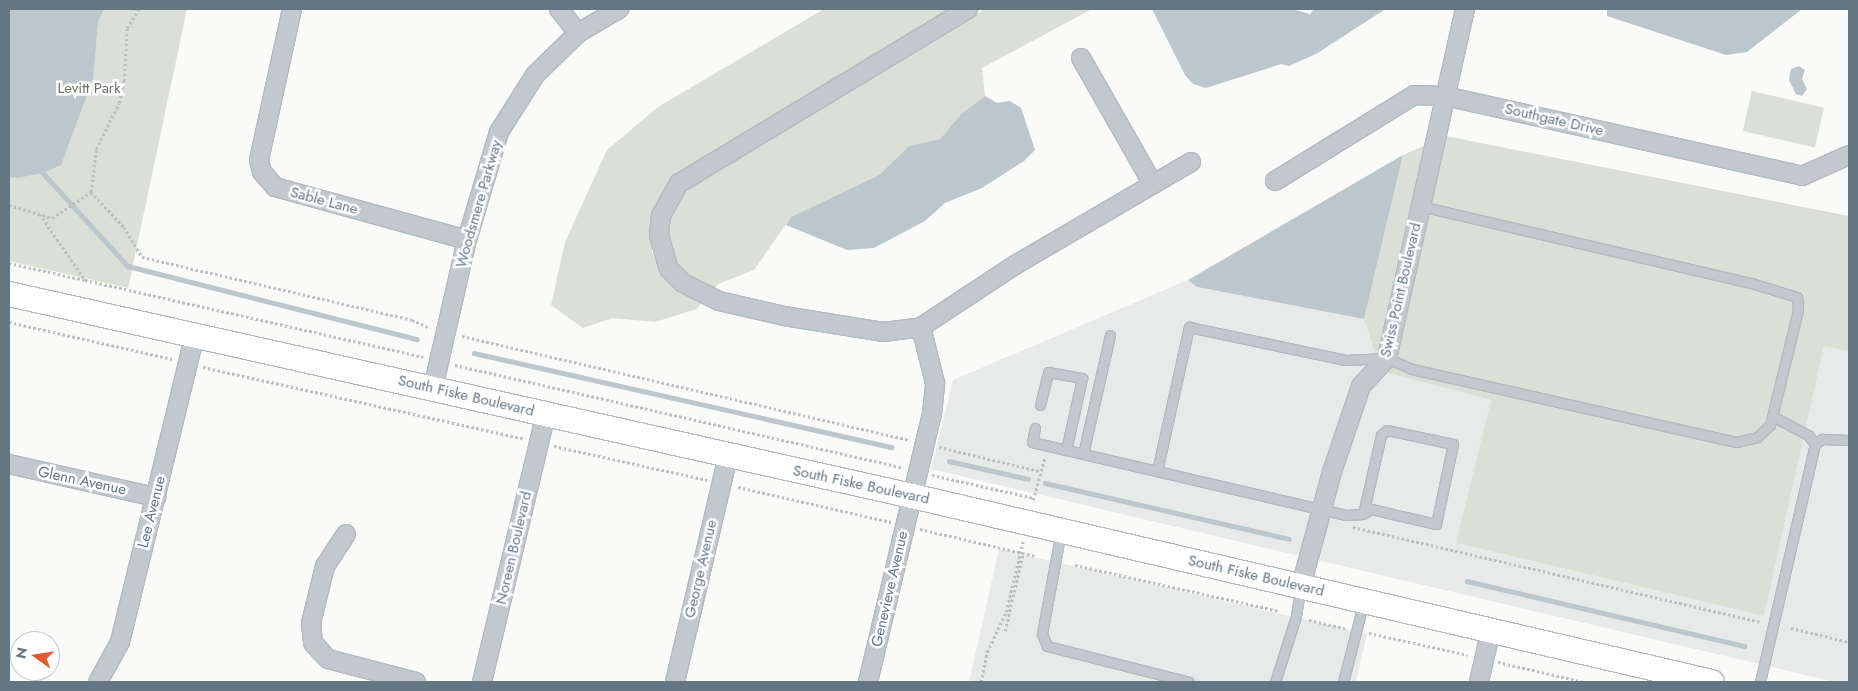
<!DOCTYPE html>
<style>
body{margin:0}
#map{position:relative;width:1858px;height:691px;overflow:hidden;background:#fafaf8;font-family:Jost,sans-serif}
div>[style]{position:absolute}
.built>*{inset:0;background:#e8e9e9}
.green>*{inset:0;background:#dadfd7;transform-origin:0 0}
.water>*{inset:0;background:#bbc7cb}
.stream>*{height:4.5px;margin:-2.25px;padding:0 2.25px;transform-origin:2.25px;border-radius:2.25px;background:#bbc7cb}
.path>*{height:2.5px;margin-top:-1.25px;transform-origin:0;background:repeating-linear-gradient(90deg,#bbbfc2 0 2.5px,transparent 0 5px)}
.roads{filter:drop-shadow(1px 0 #b3babf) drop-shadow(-1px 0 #b3babf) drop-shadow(0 1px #b3babf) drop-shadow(0 -1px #b3babf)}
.service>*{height:9px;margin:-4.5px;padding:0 4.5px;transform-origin:4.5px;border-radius:4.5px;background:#c3c8cc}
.minor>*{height:18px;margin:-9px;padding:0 9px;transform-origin:9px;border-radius:9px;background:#c3c8cc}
.secondary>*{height:24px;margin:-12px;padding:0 12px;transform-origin:12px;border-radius:12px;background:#fff}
span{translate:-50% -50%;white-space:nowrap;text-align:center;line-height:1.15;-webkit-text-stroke:5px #fff;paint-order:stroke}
.park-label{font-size:15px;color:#687a64}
.street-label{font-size:15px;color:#657683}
.frame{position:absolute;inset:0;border:10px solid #657683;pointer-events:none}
.north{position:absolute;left:10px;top:631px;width:50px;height:50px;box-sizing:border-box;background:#fff;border:1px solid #c1c8cd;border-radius:50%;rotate:283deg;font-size:14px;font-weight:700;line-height:20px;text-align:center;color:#657683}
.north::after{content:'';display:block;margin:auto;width:18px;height:22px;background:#e4572e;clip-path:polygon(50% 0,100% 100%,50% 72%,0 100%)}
</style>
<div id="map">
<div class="built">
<i style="clip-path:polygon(1188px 280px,1197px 287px,1364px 319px,1377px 359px,1360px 371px,1352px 383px,1300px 556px,931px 469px,953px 380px)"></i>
<i style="clip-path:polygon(1824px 345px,1849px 351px,1849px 682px,1835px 682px,1317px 560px,1340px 474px,1369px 389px,1388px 373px,1491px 400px,1457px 543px,1764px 616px)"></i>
<i style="clip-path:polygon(999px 549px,1367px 634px,1356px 682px,969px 682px)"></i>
</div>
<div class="green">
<i style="clip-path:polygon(9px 9px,187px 9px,128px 288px,9px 261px)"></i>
<i style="clip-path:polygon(824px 9px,953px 9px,671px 179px,652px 214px,652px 251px,662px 274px,678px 290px,702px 302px,697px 309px,655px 322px,613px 318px,583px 328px,551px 305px,565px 242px,607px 150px,658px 107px)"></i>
<i style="clip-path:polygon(985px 9px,1092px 9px,982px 68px,985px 96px,961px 114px,940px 139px,909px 146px,879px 175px,791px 217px,754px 270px,718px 284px,713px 290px,688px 278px,676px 265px,668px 235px,670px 217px,685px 189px)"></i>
<i style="left:1752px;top:91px;width:74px;height:41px;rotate:13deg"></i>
<i style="clip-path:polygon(1446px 136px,1849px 216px,1849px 351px,1824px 346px,1764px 616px,1456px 543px,1491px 400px,1388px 373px,1396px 360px,1402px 337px)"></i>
<i style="clip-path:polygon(1426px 145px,1384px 332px,1377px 359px,1364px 319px,1403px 155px)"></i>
</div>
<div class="water">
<i style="clip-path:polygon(9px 9px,104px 9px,98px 22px,93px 79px,61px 165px,43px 173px,17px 178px,9px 177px)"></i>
<i style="clip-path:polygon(1152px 9px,1292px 9px,1310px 14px,1314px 9px,1403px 9px,1384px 10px,1316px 54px,1289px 66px,1281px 64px,1206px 88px,1193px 84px,1185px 75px)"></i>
<i style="clip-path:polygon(1607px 9px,1802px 9px,1747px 52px,1726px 55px,1607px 16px)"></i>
<i style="clip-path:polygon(1799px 66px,1805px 70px,1802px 79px,1807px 89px,1802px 96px,1796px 94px,1789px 80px,1791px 69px)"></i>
<i style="clip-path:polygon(985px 96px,997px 103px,1010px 101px,1021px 108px,1035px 150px,1024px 161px,982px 188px,945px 203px,925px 221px,874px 248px,847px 250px,786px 225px,791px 217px,879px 175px,909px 146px,940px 139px,961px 114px)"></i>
<i style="clip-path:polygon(1403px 155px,1364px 319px,1197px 287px,1188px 280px)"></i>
</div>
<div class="stream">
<i style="left:43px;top:173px;width:126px;rotate:47.6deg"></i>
<i style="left:128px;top:266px;width:298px;rotate:14.2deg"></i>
<i style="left:474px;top:353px;width:428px;rotate:12.7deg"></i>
<i style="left:949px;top:461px;width:81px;rotate:12.8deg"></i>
<i style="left:1045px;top:483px;width:250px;rotate:12.9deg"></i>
<i style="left:1467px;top:581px;width:285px;rotate:13.2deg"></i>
</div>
<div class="path">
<i style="left:91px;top:192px;width:48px;rotate:46.7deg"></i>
<i style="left:124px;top:227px;width:35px;rotate:59deg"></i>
<i style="left:142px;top:257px;width:277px;rotate:13.1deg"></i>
<i style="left:412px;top:320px;width:20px;rotate:24deg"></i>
<i style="left:9px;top:205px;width:45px;rotate:16.8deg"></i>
<i style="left:52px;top:218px;width:47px;rotate:-33.7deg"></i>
<i style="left:91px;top:192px;width:43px;rotate:-83.4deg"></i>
<i style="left:96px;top:149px;width:51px;rotate:-63.4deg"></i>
<i style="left:119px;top:103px;width:23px;rotate:-77deg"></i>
<i style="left:124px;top:81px;width:53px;rotate:-86.8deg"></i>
<i style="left:127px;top:28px;width:22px;rotate:-58deg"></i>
<i style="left:40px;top:214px;width:80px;rotate:55.7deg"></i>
<i style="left:85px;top:280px;width:347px;rotate:12.8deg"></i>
<i style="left:9px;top:263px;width:78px;rotate:12.6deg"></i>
<i style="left:9px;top:322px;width:167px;rotate:12.8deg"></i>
<i style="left:462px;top:336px;width:459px;rotate:13.1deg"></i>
<i style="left:455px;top:365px;width:460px;rotate:12.9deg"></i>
<i style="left:203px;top:367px;width:330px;rotate:12.6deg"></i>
<i style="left:554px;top:446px;width:157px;rotate:12.5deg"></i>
<i style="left:939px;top:447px;width:103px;rotate:13.5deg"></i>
<i style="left:932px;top:475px;width:105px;rotate:12.7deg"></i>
<i style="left:738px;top:487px;width:157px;rotate:12.9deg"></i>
<i style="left:1033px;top:500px;width:45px;rotate:-74.4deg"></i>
<i style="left:1353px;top:527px;width:419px;rotate:13.1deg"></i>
<i style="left:920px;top:529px;width:118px;rotate:13.2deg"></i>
<i style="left:1075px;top:565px;width:209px;rotate:12.7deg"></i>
<i style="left:1309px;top:620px;width:37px;rotate:13deg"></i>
<i style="left:1791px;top:628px;width:60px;rotate:13.6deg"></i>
<i style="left:1005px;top:631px;width:80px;rotate:-77deg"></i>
<i style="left:1369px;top:633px;width:101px;rotate:12.5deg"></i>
<i style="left:1498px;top:662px;width:88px;rotate:13.1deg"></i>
<i style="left:981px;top:682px;width:31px;rotate:-79deg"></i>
<i style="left:987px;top:652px;width:44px;rotate:-64.6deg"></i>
<i style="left:1006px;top:612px;width:73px;rotate:-76.5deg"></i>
</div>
<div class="roads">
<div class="service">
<i style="left:1040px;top:405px;width:34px;rotate:-76deg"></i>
<i style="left:1048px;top:372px;width:35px;rotate:10deg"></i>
<i style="left:1082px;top:378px;width:74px;rotate:102.5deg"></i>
<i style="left:1772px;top:416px;width:41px;rotate:27.8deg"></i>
<i style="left:1808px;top:435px;width:11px;rotate:52deg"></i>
<i style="left:1035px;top:428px;width:14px;rotate:102deg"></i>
<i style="left:1032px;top:442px;width:321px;rotate:13.1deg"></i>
<i style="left:1345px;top:515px;width:18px;rotate:-3deg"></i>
<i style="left:1363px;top:514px;width:9px;rotate:-32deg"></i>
<i style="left:1371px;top:509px;width:67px;rotate:13deg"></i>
<i style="left:1436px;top:524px;width:82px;rotate:-78deg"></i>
<i style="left:1453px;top:444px;width:67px;rotate:-168deg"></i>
<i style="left:1387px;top:430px;width:8px;rotate:140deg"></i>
<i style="left:1381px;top:435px;width:81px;rotate:102.8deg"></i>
<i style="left:1083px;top:454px;width:122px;rotate:-77.2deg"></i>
<i style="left:1157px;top:471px;width:148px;rotate:-77.5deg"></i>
<i style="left:1189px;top:327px;width:160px;rotate:11.9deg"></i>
<i style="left:1346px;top:360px;width:41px;rotate:-2.8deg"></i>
<i style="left:1387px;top:358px;width:27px;rotate:24deg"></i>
<i style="left:1412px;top:369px;width:332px;rotate:12.7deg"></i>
<i style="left:1736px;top:442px;width:22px;rotate:-13deg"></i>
<i style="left:1757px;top:437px;width:18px;rotate:-43deg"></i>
<i style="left:1770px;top:425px;width:118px;rotate:-76.3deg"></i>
<i style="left:1798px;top:310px;width:13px;rotate:-94deg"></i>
<i style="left:1797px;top:297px;width:48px;rotate:-163.1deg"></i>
<i style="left:1751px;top:283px;width:339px;rotate:-166.9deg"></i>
<i style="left:1061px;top:531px;width:105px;rotate:100.5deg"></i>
<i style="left:1042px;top:634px;width:13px;rotate:67deg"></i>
<i style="left:1047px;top:646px;width:146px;rotate:14.2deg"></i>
<i style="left:1275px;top:682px;width:69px;rotate:-72.3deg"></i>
<i style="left:1296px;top:616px;width:30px;rotate:-81deg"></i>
<i style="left:1343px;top:682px;width:84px;rotate:-75.5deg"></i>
<i style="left:1760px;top:682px;width:244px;rotate:-77deg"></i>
<i style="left:1815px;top:444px;width:9px;rotate:-36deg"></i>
<i style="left:1822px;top:439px;width:27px;rotate:2deg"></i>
</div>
<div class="minor">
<i style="left:292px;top:9px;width:155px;rotate:102.3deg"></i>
<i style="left:259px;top:160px;width:12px;rotate:76deg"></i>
<i style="left:262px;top:172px;width:20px;rotate:49deg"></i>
<i style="left:275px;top:187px;width:199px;rotate:15.4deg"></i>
<i style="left:559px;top:9px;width:31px;rotate:52deg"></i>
<i style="left:968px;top:9px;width:337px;rotate:148.9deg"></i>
<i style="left:679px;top:183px;width:37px;rotate:119deg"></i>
<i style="left:661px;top:215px;width:20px;rotate:96deg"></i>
<i style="left:659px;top:235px;width:35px;rotate:74deg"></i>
<i style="left:669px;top:269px;width:20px;rotate:45deg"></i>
<i style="left:683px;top:283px;width:40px;rotate:26.6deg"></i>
<i style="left:719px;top:301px;width:67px;rotate:13deg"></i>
<i style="left:784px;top:316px;width:100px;rotate:9.2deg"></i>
<i style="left:883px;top:332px;width:38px;rotate:-7deg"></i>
<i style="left:921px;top:327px;width:113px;rotate:-33.4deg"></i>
<i style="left:1015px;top:265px;width:204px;rotate:-30.3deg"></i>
<i style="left:1081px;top:58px;width:145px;rotate:60.3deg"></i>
<i style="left:1275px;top:181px;width:163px;rotate:-31.7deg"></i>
<i style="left:1414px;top:95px;width:31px;rotate:2deg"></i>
<i style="left:1445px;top:96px;width:366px;rotate:12.6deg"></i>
<i style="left:1802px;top:176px;width:51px;rotate:-24.1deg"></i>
<i style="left:433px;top:388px;width:152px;rotate:-77.1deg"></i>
<i style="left:467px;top:240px;width:113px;rotate:-73.5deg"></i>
<i style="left:499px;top:132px;width:67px;rotate:-57.7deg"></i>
<i style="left:535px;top:75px;width:60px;rotate:-44.3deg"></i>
<i style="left:578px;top:33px;width:48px;rotate:-30.3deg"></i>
<i style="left:9px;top:464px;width:151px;rotate:12.7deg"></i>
<i style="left:346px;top:534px;width:38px;rotate:123deg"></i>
<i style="left:325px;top:566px;width:59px;rotate:103.8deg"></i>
<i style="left:311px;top:623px;width:20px;rotate:84deg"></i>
<i style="left:313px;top:643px;width:22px;rotate:47deg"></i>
<i style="left:328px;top:659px;width:91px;rotate:14.6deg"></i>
<i style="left:1301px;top:586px;width:118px;rotate:-74.8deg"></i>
<i style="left:1332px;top:472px;width:91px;rotate:-71.4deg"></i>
<i style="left:1361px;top:386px;width:38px;rotate:-47deg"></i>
<i style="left:1387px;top:358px;width:358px;rotate:-77.4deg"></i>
<i style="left:98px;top:682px;width:46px;rotate:-61.2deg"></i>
<i style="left:120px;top:642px;width:313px;rotate:-76.3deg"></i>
<i style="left:482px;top:682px;width:276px;rotate:-76.6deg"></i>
<i style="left:675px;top:682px;width:232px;rotate:-76.8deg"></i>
<i style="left:868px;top:682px;width:276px;rotate:-76.6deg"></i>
<i style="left:932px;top:414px;width:31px;rotate:-84deg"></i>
<i style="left:935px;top:383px;width:58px;rotate:-104deg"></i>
<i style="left:1479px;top:682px;width:54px;rotate:-77.2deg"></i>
</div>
<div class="secondary">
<i style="left:9px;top:294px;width:925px;rotate:12.61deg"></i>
<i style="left:912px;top:496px;width:821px;rotate:13.09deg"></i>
</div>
</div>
<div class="park-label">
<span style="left:89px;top:89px">Levitt Park</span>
</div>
<div class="street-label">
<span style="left:1554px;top:120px;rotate:13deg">Southgate Drive</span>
<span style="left:324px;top:201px;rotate:15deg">Sable Lane</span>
<span style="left:479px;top:204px;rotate:-74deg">Woodsmere Parkway</span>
<span style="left:1401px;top:290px;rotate:-77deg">Swiss Point Boulevard</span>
<span style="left:466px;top:396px;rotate:13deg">South Fiske Boulevard</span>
<span style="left:82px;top:481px;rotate:12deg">Glenn Avenue</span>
<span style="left:861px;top:485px;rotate:12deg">South Fiske Boulevard</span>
<span style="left:152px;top:512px;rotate:-76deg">Lee Avenue</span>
<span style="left:514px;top:548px;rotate:-77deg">Noreen Boulevard</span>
<span style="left:701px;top:569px;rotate:-77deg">George Avenue</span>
<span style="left:1256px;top:576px;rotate:13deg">South Fiske Boulevard</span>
<span style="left:890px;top:589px;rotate:-77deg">Genevieve Avenue</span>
</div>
<div class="frame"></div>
<div class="north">N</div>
</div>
